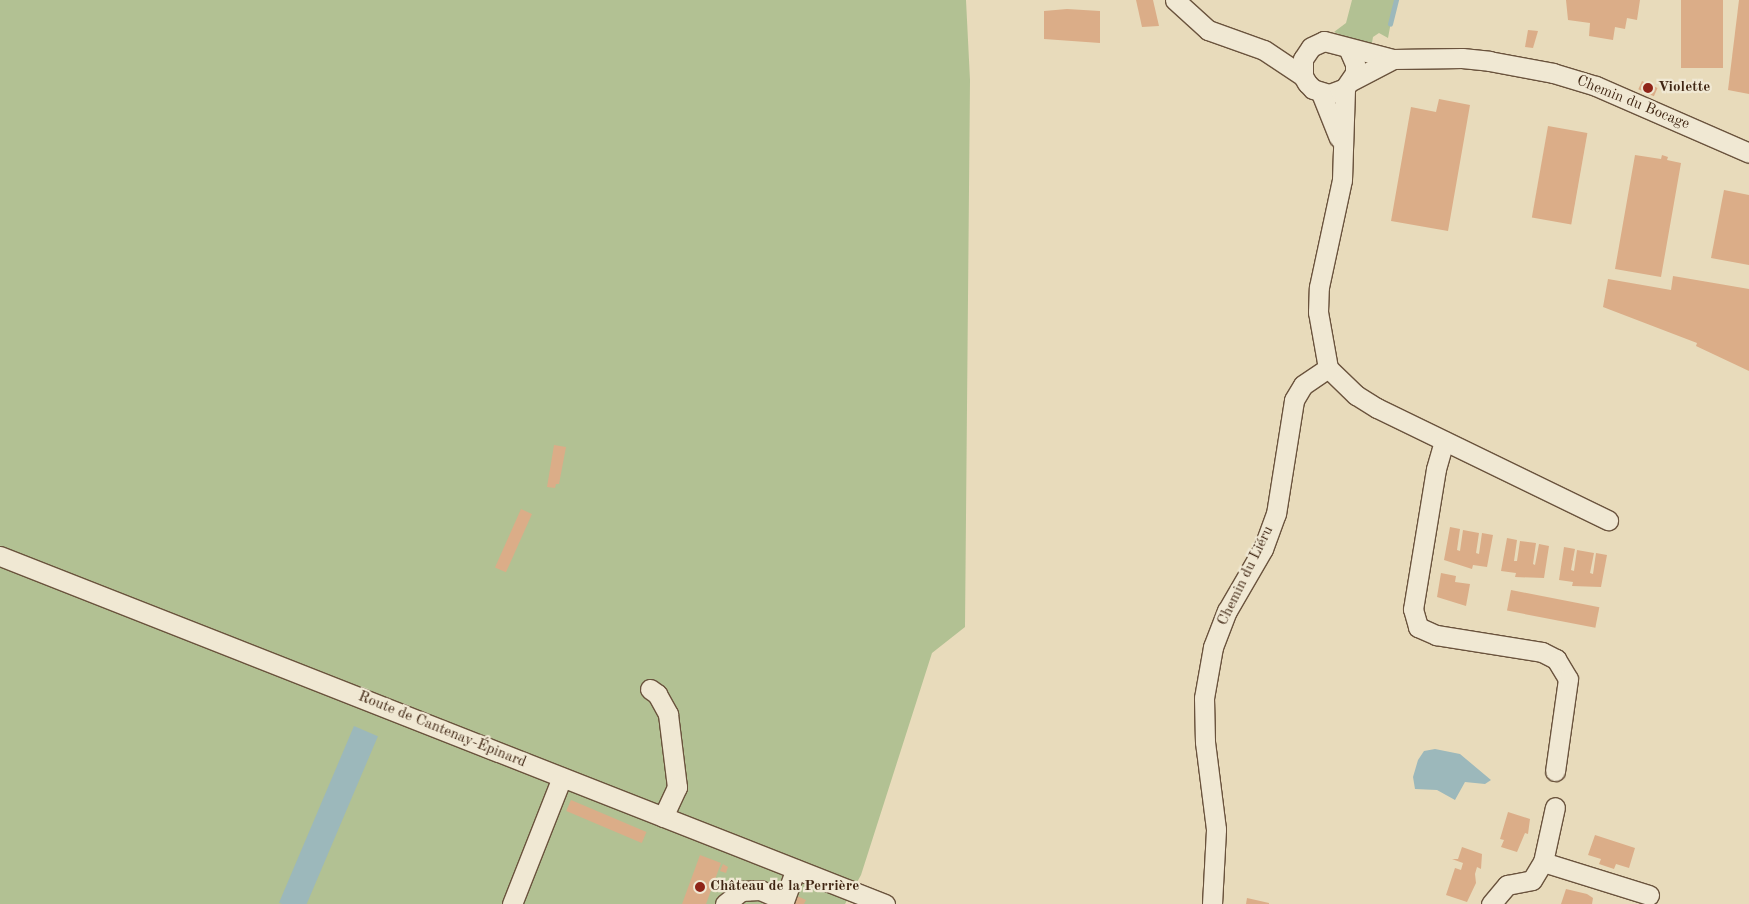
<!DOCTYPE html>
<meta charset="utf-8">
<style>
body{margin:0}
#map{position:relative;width:1749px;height:904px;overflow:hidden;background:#e8dbbb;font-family:"Old Standard TT",serif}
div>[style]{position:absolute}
.green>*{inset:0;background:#b2c193}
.water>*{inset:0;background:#9cb8bb;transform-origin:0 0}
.stream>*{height:4.5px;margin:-2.25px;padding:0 2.25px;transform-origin:2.25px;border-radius:2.25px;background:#9cb8bb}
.building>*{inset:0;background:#dbad88;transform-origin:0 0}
.roads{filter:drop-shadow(1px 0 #6a533d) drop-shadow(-1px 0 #6a533d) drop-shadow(0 1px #6a533d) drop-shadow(0 -1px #6a533d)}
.minor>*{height:19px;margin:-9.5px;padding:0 9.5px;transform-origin:9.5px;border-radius:9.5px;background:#f0e8d3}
.dots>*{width:14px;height:14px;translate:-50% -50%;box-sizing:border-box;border:2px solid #f0e8d3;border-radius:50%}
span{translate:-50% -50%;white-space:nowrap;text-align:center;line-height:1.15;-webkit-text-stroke:4.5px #f0e8d3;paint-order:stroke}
.poi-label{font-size:15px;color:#402613;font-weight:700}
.left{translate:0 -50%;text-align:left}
.street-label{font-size:15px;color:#402613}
</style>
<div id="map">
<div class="green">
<i style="clip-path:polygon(0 0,966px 0,970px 80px,965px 627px,932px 653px,861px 875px,845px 904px,0 904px)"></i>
<i style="clip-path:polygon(1352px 0,1395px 0,1388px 38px,1379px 33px,1373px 37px,1371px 48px,1334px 32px,1346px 23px)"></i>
</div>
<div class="water">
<i style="left:354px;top:726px;width:26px;height:192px;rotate:23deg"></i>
<i style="clip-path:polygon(1435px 749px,1460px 754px,1491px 780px,1485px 784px,1465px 782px,1455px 800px,1437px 790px,1415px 789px,1413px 777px,1418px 760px,1424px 751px)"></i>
</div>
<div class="stream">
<i style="left:1390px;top:24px;width:25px;rotate:-76deg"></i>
</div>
<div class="building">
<i style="clip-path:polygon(1136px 0,1153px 0,1159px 26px,1142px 27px)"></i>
<i style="clip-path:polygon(1566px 0,1640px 0,1637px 20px,1627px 18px,1625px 29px,1615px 27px,1613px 40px,1589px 36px,1590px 23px,1568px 20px)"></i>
<i style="left:1681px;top:0;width:42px;height:68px"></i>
<i style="clip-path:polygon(1739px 0,1749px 0,1749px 94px,1728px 90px)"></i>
<i style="clip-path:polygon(1067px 9px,1100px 11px,1100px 43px,1044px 39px,1044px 11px)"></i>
<i style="clip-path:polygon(1528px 30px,1538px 31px,1533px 48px,1525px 47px)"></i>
<i style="left:1642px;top:81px;width:17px;height:9px;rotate:24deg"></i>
<i style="clip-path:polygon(1439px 99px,1470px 105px,1448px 231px,1391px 221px,1411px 107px,1436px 112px)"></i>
<i style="left:1548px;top:126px;width:40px;height:93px;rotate:10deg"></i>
<i style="clip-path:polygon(1635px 155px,1661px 159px,1662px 155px,1668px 157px,1667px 160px,1681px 163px,1661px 277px,1615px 269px)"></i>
<i style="clip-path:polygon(1724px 190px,1749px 195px,1749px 265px,1711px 258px)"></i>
<i style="clip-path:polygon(1673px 276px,1749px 289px,1749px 371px,1696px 346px,1697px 343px,1603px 307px,1608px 279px,1671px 290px)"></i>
<i style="clip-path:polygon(554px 445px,566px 447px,559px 484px,556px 484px,555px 488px,547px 487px)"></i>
<i style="left:521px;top:509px;width:12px;height:64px;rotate:24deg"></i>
<i style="clip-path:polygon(1450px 527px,1460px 529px,1457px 550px,1460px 551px,1463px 530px,1479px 533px,1476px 553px,1479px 554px,1482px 533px,1493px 535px,1487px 567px,1473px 565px,1472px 569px,1444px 560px)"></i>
<i style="clip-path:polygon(1507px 538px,1517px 540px,1514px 561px,1517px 561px,1520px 541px,1536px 543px,1533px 564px,1535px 565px,1539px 544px,1549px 546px,1544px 578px,1515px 577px,1516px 573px,1501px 571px)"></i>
<i style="clip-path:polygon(1564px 547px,1575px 549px,1571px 570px,1574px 571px,1577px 550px,1594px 553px,1590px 573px,1593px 574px,1596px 553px,1607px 555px,1601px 587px,1572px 586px,1573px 582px,1559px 580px)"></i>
<i style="clip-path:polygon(1441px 573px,1456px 576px,1455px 582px,1470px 584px,1466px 606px,1437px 597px)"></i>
<i style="left:1511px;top:590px;width:90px;height:21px;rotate:11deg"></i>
<i style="left:571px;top:800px;width:82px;height:12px;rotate:23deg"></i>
<i style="clip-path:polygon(1508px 812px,1530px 819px,1528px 834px,1525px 833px,1517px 852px,1501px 847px,1504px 840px,1500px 839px)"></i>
<i style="clip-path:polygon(1595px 835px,1635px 848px,1629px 868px,1616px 864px,1614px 869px,1599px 864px,1601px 859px,1588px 855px)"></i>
<i style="clip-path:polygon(1462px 847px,1482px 854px,1481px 869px,1477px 867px,1475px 874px,1476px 883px,1467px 902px,1446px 895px,1455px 868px,1461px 870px,1463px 863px,1452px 859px,1458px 859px)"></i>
<i style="clip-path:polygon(700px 855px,721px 863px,706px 904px,682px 904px)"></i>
<i style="clip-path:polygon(723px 864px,728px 867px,726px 873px,720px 871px)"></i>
<i style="clip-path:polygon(1566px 889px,1587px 894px,1593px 898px,1592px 904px,1561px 904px)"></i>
<i style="clip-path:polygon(795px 895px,806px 900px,804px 904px,791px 904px)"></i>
<i style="clip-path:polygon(1247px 898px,1269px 903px,1269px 904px,1246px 904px)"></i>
</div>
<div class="roads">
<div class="minor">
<i style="left:1175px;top:0;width:45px;rotate:42.3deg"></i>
<i style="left:1208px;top:30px;width:59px;rotate:19.7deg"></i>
<i style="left:1264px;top:50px;width:47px;rotate:33.7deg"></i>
<i style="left:1348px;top:48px;width:17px;rotate:66deg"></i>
<i style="left:1355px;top:64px;width:9px;rotate:90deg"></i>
<i style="left:1355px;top:73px;width:18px;rotate:124deg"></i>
<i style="left:1345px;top:88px;width:17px;rotate:159deg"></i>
<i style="left:1329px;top:94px;width:17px;rotate:-163deg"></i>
<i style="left:1313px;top:89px;width:8px;rotate:-135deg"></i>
<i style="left:1307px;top:83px;width:8px;rotate:-120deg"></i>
<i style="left:1303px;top:76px;width:17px;rotate:-90deg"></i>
<i style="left:1303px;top:59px;width:14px;rotate:-56deg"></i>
<i style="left:1311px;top:47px;width:14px;rotate:-25deg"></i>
<i style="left:1324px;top:41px;width:71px;rotate:14.6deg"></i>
<i style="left:1393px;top:59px;width:69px;rotate:-0.8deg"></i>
<i style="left:1462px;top:58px;width:27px;rotate:6deg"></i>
<i style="left:1489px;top:61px;width:65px;rotate:10.6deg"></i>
<i style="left:1553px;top:73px;width:45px;rotate:16.8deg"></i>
<i style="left:1596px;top:86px;width:167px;rotate:23.6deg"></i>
<i style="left:1351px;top:81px;width:47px;rotate:-27.6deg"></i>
<i style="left:1321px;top:93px;width:48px;rotate:68.2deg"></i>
<i style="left:1328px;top:368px;width:39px;rotate:44deg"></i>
<i style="left:1356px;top:395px;width:25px;rotate:32deg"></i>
<i style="left:1377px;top:408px;width:257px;rotate:25.9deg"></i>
<i style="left:1444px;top:441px;width:29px;rotate:106deg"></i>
<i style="left:1436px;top:469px;width:142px;rotate:99.3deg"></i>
<i style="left:1413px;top:609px;width:19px;rotate:74deg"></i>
<i style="left:1418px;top:627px;width:20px;rotate:24deg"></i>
<i style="left:1436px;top:635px;width:107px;rotate:9.1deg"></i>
<i style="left:1542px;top:652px;width:16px;rotate:27deg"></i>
<i style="left:1556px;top:659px;width:23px;rotate:59deg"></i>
<i style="left:1568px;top:679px;width:93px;rotate:98deg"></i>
<i style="left:0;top:556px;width:951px;rotate:21.47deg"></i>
<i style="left:650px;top:689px;width:9px;rotate:36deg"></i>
<i style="left:657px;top:694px;width:23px;rotate:61deg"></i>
<i style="left:668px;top:714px;width:74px;rotate:83deg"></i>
<i style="left:677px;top:787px;width:33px;rotate:115deg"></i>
<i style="left:1543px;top:862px;width:111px;rotate:17.3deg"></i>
<i style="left:512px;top:904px;width:136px;rotate:-68.5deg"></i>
<i style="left:725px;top:904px;width:21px;rotate:-39deg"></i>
<i style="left:741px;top:891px;width:19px;rotate:-3deg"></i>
<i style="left:760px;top:890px;width:26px;rotate:23deg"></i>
<i style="left:783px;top:904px;width:37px;rotate:-70deg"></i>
<i style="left:1212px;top:904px;width:75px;rotate:-86.9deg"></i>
<i style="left:1216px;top:829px;width:88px;rotate:-97.2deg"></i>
<i style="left:1205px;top:742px;width:44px;rotate:-91.3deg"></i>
<i style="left:1204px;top:698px;width:52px;rotate:-80deg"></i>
<i style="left:1213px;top:647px;width:39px;rotate:-69deg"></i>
<i style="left:1227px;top:611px;width:72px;rotate:-59.9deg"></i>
<i style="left:1263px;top:549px;width:37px;rotate:-70deg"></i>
<i style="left:1276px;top:514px;width:115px;rotate:-81deg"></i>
<i style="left:1294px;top:400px;width:17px;rotate:-59deg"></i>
<i style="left:1303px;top:385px;width:30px;rotate:-34deg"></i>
<i style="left:1328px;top:368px;width:57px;rotate:-100.1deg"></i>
<i style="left:1318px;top:312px;width:25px;rotate:-88deg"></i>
<i style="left:1319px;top:287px;width:109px;rotate:-77.9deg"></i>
<i style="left:1342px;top:180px;width:92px;rotate:-88.1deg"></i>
<i style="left:1491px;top:904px;width:25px;rotate:-50deg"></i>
<i style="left:1507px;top:885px;width:25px;rotate:-11deg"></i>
<i style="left:1532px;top:880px;width:21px;rotate:-59deg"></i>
<i style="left:1543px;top:862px;width:56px;rotate:-77.7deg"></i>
</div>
</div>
<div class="dots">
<i style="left:1648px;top:88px;background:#8f2418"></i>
<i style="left:700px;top:887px;background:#8f2418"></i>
</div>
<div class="poi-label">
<span class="left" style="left:1658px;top:88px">Violette</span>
<span class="left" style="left:710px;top:887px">Château de la Perrière</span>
</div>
<div class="street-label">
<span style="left:1633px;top:103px;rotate:22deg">Chemin du Bocage</span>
<span style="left:1246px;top:576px;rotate:-64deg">Chemin du Liéru</span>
<span style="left:442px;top:730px;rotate:22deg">Route de Cantenay-Épinard</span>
</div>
</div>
